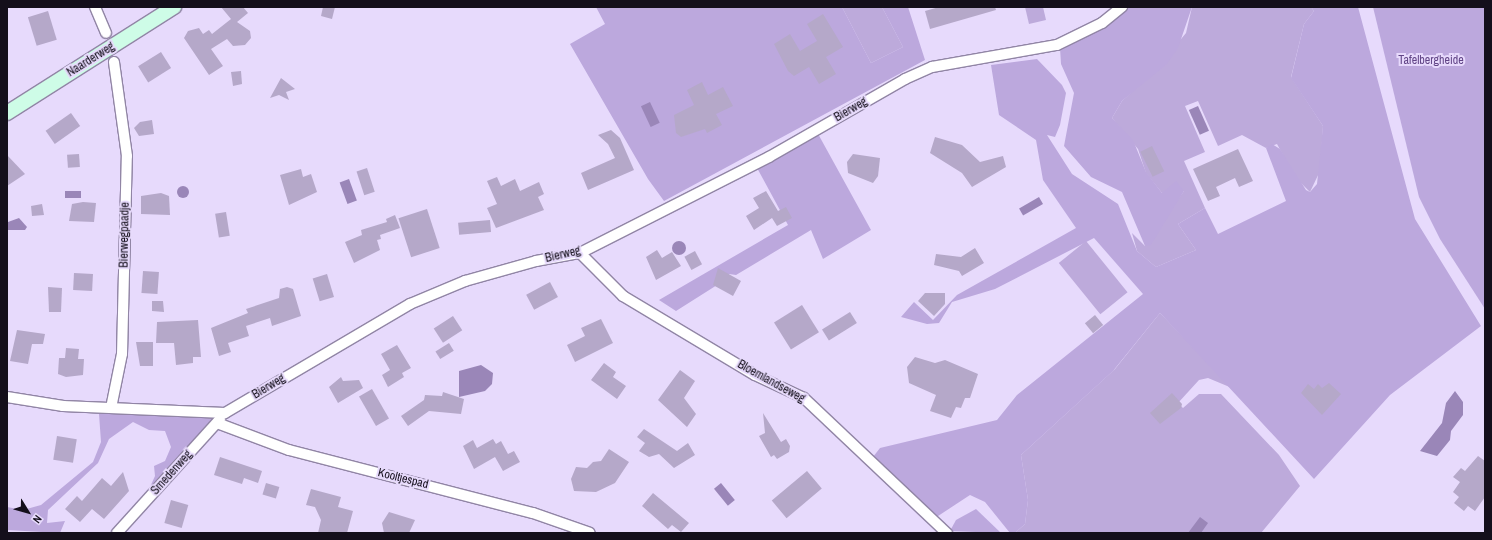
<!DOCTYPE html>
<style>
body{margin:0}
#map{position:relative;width:1492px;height:540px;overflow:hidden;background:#e7dafc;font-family:"Archivo Narrow",sans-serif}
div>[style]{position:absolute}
.green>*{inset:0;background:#bdaadb;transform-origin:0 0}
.forest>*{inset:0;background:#bca8dd}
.water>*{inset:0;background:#9a86b8;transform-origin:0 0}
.round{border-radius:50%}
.building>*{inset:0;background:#b5a8c9;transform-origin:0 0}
.roads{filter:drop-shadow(1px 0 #9185a5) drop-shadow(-1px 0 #9185a5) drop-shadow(0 1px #9185a5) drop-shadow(0 -1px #9185a5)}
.minor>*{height:10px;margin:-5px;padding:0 5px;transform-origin:5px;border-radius:5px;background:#fff}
.secondary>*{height:14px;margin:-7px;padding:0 7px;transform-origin:7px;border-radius:7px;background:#cefce7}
span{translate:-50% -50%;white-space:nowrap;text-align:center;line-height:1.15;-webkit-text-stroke:4px #e7dafc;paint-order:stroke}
.street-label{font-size:12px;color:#140f1b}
.park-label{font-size:12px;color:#614486}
.frame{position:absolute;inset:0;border:8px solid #140f1b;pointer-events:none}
.north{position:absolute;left:8px;top:492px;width:40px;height:40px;-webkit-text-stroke:3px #e7dafc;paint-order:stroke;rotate:127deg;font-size:11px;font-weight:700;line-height:16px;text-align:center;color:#140f1b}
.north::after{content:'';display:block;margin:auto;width:14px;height:18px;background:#140f1b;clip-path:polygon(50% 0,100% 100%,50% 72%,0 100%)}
</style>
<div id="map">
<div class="green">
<i style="clip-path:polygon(842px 7px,882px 7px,903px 47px,871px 63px)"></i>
<i style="clip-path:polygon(1025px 7px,1043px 7px,1046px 20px,1029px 24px)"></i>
<i style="clip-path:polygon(1192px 7px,1311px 7px,1314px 11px,1304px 24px,1291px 77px,1323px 126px,1320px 171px,1310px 192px,1295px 177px,1277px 144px,1266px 148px,1242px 135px,1218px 146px,1198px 101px,1185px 106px,1205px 152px,1184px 161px,1205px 208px,1178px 224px,1196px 250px,1156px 267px,1137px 251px,1132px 233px,1145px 246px,1184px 191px,1162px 193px,1146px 173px,1138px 149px,1112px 118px,1122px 101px,1153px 73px,1186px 33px)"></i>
<i style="left:1086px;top:241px;width:66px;height:35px;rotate:51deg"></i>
<i style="clip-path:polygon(1160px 313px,1232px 388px,1208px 378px,1199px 380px,1178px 403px,1183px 408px,1199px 394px,1221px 394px,1279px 455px,1300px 486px,1261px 533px,1015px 533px,1025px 524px,1028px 500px,1021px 455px,1115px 369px)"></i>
</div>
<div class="forest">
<i style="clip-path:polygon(596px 7px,842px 7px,871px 63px,903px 47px,882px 7px,908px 7px,925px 60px,664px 201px,648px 179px,570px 44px,605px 24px)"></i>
<i style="clip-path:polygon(1126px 7px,1192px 7px,1178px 48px,1167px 64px,1122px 101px,1112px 118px,1133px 140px,1146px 172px,1162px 193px,1176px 181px,1184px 191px,1151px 245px,1145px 246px,1122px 192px,1091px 177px,1064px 146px,1074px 93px,1061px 64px,1060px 48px,1099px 28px)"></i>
<i style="clip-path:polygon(1311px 7px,1358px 7px,1415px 219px,1481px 326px,1390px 395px,1314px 479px,1160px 313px,1113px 371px,1021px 455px,1028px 500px,1025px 524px,1015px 533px,1010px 533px,985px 502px,970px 495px,935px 518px,873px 457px,880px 448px,997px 420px,1017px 395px,1143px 294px,1094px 238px,995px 289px,952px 302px,939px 323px,927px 324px,901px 317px,914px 302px,933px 320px,957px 295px,1076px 228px,1043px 180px,1036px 140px,999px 115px,991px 65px,1037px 59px,1062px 85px,1066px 93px,1060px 125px,1055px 137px,1047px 135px,1072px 174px,1118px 204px,1137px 251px,1156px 267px,1196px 250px,1178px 224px,1205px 208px,1218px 234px,1286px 201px,1266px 148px,1272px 144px,1280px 149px,1306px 190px,1310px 192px,1317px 184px,1323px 126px,1291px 78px,1304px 24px,1314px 11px)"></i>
<i style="clip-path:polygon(1373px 7px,1485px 7px,1485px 309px,1440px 239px,1419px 197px)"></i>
<i style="clip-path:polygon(817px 132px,871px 230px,823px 259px,811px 230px,736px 275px,729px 274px,725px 280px,676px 311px,659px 300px,788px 225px,756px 166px)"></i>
<i style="clip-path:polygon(99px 414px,202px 414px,214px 418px,146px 496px,155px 476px,154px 466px,165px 461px,171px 447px,165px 431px,149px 430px,133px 422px,109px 439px,98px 463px,48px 510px,47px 523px,65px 521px,60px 533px,7px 530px,7px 507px,23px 510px,41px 505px,93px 462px,101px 442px)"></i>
<i style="clip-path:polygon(976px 509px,1001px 533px,950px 531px,956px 520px)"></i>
</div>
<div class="water">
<i style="left:650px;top:102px;width:23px;height:10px;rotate:65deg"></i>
<i style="left:1198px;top:106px;width:27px;height:10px;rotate:66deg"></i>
<i style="left:349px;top:179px;width:23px;height:10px;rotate:70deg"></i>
<i class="round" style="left:177px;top:186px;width:12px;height:12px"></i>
<i style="left:65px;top:191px;width:16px;height:7px"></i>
<i style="left:1039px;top:197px;width:8px;height:23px;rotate:60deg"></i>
<i style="clip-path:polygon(19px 218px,27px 227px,25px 230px,7px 230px,8px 222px)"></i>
<i class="round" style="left:672px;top:241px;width:14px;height:14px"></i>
<i style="clip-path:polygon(481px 365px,493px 373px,492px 384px,485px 391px,459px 397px,459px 371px)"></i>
<i style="clip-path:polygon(1455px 391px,1463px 402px,1463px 415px,1451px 431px,1450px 440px,1437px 456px,1420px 451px,1442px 423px,1446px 403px)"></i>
<i style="left:721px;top:483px;width:22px;height:9px;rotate:51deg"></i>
<i style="clip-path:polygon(1200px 517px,1208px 523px,1201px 533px,1188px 533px)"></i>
</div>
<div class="building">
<i style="clip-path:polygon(221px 7px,243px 7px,248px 13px,237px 22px,250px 31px,251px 38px,245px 45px,233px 46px,227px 39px,211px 49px,223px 66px,209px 75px,184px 38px,188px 31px,199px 28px,203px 34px,209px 30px,212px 34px,231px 19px)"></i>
<i style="clip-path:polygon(323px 7px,335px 7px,332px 19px,321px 16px)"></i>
<i style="clip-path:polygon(939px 7px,995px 7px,996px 10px,930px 29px,925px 11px)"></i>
<i style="left:48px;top:11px;width:30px;height:21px;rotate:73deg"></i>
<i style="clip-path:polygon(823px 14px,843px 47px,826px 57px,836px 74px,819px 84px,809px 67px,794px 76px,788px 71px,774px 44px,790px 34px,800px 51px,817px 41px,807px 24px)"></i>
<i style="left:161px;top:52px;width:19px;height:27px;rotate:58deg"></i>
<i style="clip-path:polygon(241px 71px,242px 84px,233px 86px,231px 72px)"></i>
<i style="clip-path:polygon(281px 78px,295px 89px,286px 92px,289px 100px,279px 95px,270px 98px)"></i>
<i style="clip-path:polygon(702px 82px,708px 95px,723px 87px,733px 106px,716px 114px,722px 125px,707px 133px,705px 129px,681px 137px,676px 133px,674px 115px,694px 105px,687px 90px)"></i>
<i style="left:71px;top:113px;width:16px;height:31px;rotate:55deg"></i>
<i style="clip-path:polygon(152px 120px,154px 134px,139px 136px,134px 128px,140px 122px)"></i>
<i style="clip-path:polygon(611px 130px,620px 138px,634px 170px,588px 190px,581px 173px,615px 158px,608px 144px,598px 135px)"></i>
<i style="clip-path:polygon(935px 137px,962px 145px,980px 162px,1003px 156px,1006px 167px,972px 187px,962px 173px,930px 153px)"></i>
<i style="left:1152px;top:146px;width:28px;height:13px;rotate:64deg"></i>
<i style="clip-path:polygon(1238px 149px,1253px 181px,1239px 187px,1235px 178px,1216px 187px,1220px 196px,1208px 201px,1193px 169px)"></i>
<i style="left:79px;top:154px;width:13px;height:12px;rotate:86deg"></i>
<i style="clip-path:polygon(853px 154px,880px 158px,878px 176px,873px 183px,848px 173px,847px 162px)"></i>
<i style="clip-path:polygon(7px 155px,25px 174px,7px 186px)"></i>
<i style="left:367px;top:168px;width:25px;height:11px;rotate:72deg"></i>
<i style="clip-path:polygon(301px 169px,303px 177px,311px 174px,317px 192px,289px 205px,280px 175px)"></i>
<i style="clip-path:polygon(497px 177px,501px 186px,515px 179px,520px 191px,539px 182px,544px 194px,538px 197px,544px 210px,496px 228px,487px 208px,497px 204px,487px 181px)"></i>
<i style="clip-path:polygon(766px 191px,778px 211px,786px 207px,792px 218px,777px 226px,772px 218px,754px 230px,746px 216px,759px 208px,753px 198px)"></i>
<i style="clip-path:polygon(161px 193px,169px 196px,170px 215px,141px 214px,141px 196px)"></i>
<i style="clip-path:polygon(83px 202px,96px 203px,94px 222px,69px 221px,72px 204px)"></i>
<i style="clip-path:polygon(42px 204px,44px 215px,32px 216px,31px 206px)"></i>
<i style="left:427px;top:209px;width:41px;height:30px;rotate:72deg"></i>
<i style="left:226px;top:212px;width:24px;height:11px;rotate:81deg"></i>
<i style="clip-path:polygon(395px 215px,400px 228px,380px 235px,381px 239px,377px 240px,380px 250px,354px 263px,345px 242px,362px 235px,361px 230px,387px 222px,386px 219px)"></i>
<i style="left:490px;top:220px;width:12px;height:32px;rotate:85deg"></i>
<i style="clip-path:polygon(975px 248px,984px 263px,962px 276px,959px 271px,934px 265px,936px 254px,961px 257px)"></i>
<i style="clip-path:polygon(657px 250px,662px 258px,672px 252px,681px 266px,656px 280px,646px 257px)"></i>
<i style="left:695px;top:251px;width:15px;height:12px;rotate:62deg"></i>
<i style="clip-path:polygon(718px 268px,741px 281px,733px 296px,713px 285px)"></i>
<i style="left:143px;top:271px;width:16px;height:22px;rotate:4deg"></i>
<i style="left:74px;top:273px;width:19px;height:17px;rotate:3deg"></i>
<i style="left:327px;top:274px;width:24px;height:15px;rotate:73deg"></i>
<i style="left:550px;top:282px;width:17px;height:27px;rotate:62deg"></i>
<i style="clip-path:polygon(48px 287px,62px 288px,61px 312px,49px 312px)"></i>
<i style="clip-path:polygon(287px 287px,293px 289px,301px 316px,272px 326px,270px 318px,246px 326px,249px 336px,228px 343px,231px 352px,219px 356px,211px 328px,248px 313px,246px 309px,279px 298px,280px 289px)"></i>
<i style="clip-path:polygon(925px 293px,945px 293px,945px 304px,934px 316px,918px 301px)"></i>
<i style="clip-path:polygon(152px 301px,163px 301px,164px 312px,152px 311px)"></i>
<i style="left:802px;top:305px;width:32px;height:33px;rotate:58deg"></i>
<i style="left:850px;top:312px;width:13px;height:33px;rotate:58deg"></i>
<i style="left:1095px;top:315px;width:13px;height:13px;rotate:51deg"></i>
<i style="left:453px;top:316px;width:17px;height:23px;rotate:57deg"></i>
<i style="clip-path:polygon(601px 319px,613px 343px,575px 362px,567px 345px,585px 336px,581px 328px)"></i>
<i style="clip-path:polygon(198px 320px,201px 357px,193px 357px,193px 363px,176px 365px,174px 343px,156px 343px,157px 322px)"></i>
<i style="clip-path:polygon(17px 330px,45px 334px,43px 344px,32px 344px,28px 364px,10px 361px)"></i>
<i style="clip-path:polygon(136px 342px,153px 342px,153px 366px,140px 366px)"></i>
<i style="left:449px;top:343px;width:9px;height:16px;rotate:58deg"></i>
<i style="clip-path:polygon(397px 345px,411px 368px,402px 373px,404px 377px,388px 387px,382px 375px,390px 370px,381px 354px)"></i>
<i style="clip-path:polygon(66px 348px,79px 349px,78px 359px,84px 359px,83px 375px,66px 377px,58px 374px,59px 358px,65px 358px)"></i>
<i style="clip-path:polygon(915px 357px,935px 363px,945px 360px,978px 374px,970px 398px,965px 398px,961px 408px,956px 407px,951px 418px,930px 411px,936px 395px,909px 383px,907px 367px)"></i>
<i style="clip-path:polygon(604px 363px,616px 372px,613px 377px,626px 386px,617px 399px,591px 380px)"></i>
<i style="clip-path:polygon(680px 370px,695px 381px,684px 398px,696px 414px,687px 427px,658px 400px)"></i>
<i style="clip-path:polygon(341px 377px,343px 381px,359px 380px,363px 388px,338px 403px,329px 387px)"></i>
<i style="clip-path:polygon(1329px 383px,1341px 394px,1322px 415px,1301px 393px,1308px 384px,1314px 389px,1318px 384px,1322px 388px)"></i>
<i style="left:372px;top:389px;width:34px;height:15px;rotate:60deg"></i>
<i style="clip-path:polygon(443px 392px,464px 399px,461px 414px,429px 411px,408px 426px,401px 416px,424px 400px,425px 395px,442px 396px)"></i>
<i style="clip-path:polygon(1172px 393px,1182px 404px,1181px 408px,1160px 424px,1150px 413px)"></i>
<i style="clip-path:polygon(763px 413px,781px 442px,786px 439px,790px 446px,789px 452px,777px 459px,774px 455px,771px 457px,759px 436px,765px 433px)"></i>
<i style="clip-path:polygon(644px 429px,677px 451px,688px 443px,695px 455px,674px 468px,659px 454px,649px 457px,639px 451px,645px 443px,637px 437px)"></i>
<i style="left:57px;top:436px;width:20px;height:24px;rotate:9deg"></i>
<i style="clip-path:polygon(493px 439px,496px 444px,501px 441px,508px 454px,514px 451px,520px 462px,503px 471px,495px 457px,474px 469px,463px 446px,473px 440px,477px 448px)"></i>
<i style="clip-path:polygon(609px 449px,629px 462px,615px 483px,596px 492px,574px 491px,571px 479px,576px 467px,587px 468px,593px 462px,601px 461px)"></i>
<i style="clip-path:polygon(1478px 456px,1485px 461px,1485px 497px,1475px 511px,1468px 506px,1464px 511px,1454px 503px,1459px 497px,1453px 492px,1460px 482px,1453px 477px,1461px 468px,1465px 471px)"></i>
<i style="clip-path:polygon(220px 457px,262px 471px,258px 483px,244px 478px,242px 484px,214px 475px)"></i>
<i style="left:807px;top:471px;width:23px;height:46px;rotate:50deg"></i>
<i style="clip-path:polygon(123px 472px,129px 491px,104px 519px,92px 509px,80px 522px,65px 509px,77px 496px,82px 501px,102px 478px,111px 486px)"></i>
<i style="left:266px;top:483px;width:14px;height:12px;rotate:17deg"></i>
<i style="clip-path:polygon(311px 489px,341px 497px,338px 507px,353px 511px,347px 533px,318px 533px,321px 520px,315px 507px,306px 505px)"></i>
<i style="clip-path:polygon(653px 493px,689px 523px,681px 532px,672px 525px,668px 529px,642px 506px)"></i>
<i style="left:171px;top:500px;width:18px;height:24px;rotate:16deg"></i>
<i style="clip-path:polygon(389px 512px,415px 520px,409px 533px,384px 533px,382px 523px)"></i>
</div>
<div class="roads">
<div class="minor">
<i style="left:95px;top:7px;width:28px;rotate:67deg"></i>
<i style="left:580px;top:253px;width:61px;rotate:45deg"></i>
<i style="left:623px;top:296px;width:154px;rotate:30.9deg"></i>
<i style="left:755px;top:375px;width:54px;rotate:25.1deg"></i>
<i style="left:804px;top:398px;width:197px;rotate:43.4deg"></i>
<i style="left:7px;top:397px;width:57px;rotate:9.1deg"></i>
<i style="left:63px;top:406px;width:162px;rotate:2.5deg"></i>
<i style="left:225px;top:413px;width:215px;rotate:-30.5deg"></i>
<i style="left:410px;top:304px;width:60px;rotate:-22.7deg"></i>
<i style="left:465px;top:281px;width:74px;rotate:-15.7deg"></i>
<i style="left:536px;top:261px;width:45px;rotate:-10.3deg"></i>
<i style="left:580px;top:253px;width:212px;rotate:-26.9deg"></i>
<i style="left:769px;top:157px;width:157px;rotate:-29.8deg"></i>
<i style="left:905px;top:79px;width:30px;rotate:-24deg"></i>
<i style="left:932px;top:67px;width:127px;rotate:-10deg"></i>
<i style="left:1057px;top:45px;width:50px;rotate:-26.1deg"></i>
<i style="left:1102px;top:23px;width:26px;rotate:-39deg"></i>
<i style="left:111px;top:408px;width:55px;rotate:-78.5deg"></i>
<i style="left:122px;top:354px;width:198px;rotate:-88.6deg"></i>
<i style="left:127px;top:156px;width:95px;rotate:-97.9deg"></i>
<i style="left:217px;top:423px;width:77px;rotate:20.6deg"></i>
<i style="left:289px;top:450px;width:252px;rotate:14.5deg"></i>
<i style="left:533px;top:513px;width:60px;rotate:19.3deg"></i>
<i style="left:117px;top:533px;width:154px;rotate:-47.9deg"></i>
</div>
<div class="secondary">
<i style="left:7px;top:113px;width:198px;rotate:-32.4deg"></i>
</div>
</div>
<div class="street-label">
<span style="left:91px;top:60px;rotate:-32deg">Naarderweg</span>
<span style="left:851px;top:110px;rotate:-30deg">Bierweg</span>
<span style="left:125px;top:235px;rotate:-89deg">Bierwegpaadje</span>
<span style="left:563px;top:255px;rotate:-13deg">Bierweg</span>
<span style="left:771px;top:382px;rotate:29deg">Bloemlandseweg</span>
<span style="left:269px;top:387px;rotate:-31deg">Bierweg</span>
<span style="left:172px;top:473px;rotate:-48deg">Smedenweg</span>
<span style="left:403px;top:479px;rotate:14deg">Kooltjespad</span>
</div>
<div class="park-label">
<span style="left:1431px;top:61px">Tafelbergheide</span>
</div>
<div class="frame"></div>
<div class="north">N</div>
</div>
